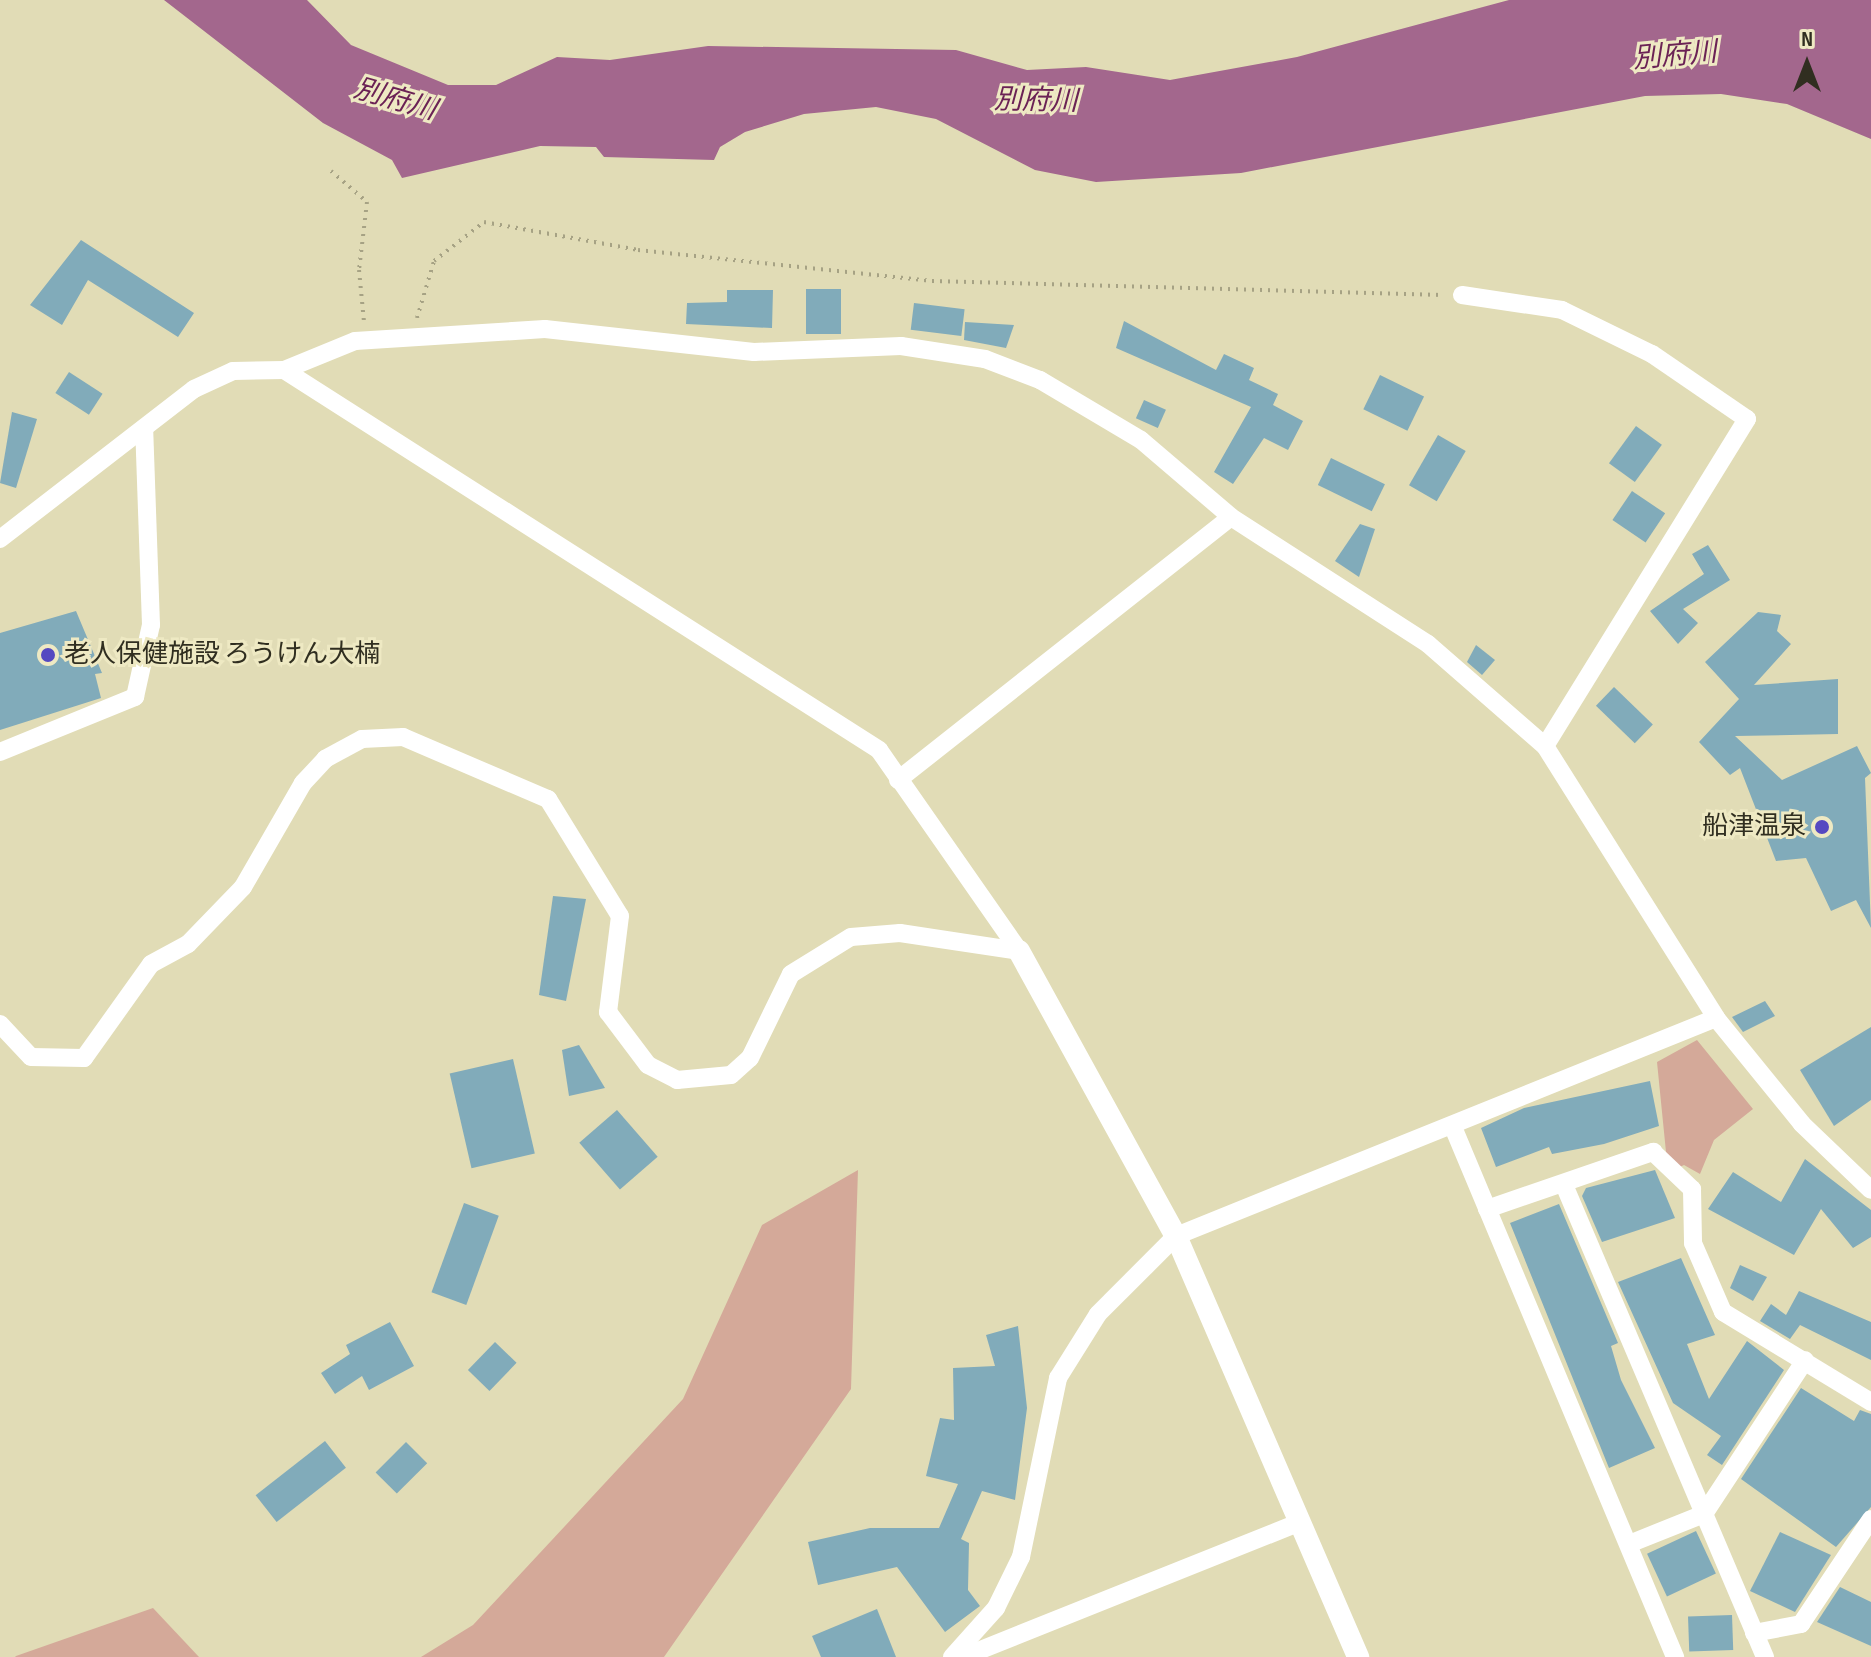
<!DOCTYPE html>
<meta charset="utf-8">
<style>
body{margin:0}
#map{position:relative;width:1871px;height:1657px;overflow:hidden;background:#e1dcb6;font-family:"Sofia Sans Condensed","Noto Sans JP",sans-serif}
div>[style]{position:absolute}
.green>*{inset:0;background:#d4a999}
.water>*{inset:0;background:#a3678d}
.building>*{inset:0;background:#81abba;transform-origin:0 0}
.path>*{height:4px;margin-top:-2px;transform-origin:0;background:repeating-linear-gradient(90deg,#a6a284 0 2px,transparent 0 8px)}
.minor>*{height:18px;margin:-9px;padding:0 9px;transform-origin:9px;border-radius:9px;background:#fff}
.tertiary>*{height:22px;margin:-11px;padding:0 11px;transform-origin:11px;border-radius:11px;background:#fff}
.dots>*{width:22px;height:22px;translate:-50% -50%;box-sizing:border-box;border:4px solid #eee9c3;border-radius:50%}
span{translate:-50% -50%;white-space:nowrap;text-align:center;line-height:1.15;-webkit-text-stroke:6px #eee9c3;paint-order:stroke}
.poi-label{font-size:26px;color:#302e20}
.left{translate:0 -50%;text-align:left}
.right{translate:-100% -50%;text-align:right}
.water-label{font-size:28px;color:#6b2255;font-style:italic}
.north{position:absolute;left:1767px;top:24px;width:80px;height:80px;-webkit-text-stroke:6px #eee9c3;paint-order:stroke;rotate:0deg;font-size:22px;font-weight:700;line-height:32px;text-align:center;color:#302e20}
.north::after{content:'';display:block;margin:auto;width:28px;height:36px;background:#302e20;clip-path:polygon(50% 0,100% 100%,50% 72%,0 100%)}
</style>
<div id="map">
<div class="green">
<i style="clip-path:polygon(1697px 1040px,1753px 1109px,1714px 1140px,1700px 1174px,1684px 1165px,1673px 1170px,1666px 1152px,1657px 1062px)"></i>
<i style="clip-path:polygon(858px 1170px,851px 1389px,664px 1657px,421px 1657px,473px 1625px,683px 1399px,762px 1225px)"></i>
<i style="clip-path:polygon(153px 1608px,199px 1657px,15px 1657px,16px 1656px)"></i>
</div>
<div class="water">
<i style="clip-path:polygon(164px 0,307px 0,351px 45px,448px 85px,496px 85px,557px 57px,610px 60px,708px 46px,956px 50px,1027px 70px,1086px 67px,1170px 80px,1297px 57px,1509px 0,1871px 0,1871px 139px,1787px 104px,1721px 94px,1645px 96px,1241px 173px,1096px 182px,1035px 170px,936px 119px,876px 107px,804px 114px,745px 132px,720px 147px,714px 160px,604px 157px,596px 147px,540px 146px,402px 178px,392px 160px,323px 123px)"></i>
</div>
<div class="building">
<i style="clip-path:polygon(81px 240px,194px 313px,178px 337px,88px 280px,62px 325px,30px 305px)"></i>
<i style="left:806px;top:289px;width:35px;height:45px"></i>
<i style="clip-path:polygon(727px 290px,773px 290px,772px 328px,686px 324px,687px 303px,727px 302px)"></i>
<i style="left:914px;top:303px;width:51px;height:27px;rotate:7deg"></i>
<i style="clip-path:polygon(1124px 321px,1216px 370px,1224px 354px,1254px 368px,1249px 380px,1278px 394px,1273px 405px,1303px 421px,1288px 450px,1264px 438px,1233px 484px,1214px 472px,1251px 407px,1116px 348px)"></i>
<i style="clip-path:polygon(965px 322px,1014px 325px,1006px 348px,964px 340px)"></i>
<i style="left:69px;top:372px;width:40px;height:25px;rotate:33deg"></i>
<i style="left:1380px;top:375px;width:49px;height:38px;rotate:26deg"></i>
<i style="left:1144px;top:400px;width:24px;height:20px;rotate:24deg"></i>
<i style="clip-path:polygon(12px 412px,37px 419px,16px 488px,0 483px)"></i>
<i style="left:1636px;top:426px;width:32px;height:46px;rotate:36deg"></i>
<i style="left:1438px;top:435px;width:32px;height:58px;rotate:30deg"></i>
<i style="left:1331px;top:458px;width:60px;height:30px;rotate:26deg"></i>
<i style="left:1632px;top:491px;width:40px;height:35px;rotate:34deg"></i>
<i style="clip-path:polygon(1360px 524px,1375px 529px,1359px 577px,1335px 561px)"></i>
<i style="clip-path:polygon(1708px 545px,1730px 580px,1683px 609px,1698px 623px,1678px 644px,1650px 611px,1704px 574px,1692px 554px)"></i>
<i style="clip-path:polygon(76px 611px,102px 673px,95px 674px,101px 698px,0 730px,0 633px)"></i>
<i style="clip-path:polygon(1758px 612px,1781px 615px,1777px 631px,1791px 644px,1754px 685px,1838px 679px,1838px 734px,1735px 736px,1782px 780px,1857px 746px,1871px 773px,1865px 778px,1871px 928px,1856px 900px,1831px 911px,1806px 858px,1776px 861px,1740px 768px,1730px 775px,1699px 742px,1739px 699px,1705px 662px)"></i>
<i style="clip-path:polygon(1476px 645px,1495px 660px,1482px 675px,1467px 662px)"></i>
<i style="left:1614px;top:687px;width:54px;height:26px;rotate:44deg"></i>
<i style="clip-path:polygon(553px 896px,586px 899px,566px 1001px,539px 995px)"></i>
<i style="clip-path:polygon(1765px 1001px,1775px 1016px,1743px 1032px,1732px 1017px)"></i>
<i style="clip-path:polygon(1871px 1027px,1871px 1100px,1834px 1126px,1800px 1070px)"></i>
<i style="clip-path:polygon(579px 1045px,605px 1088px,569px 1096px,562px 1050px)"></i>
<i style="left:513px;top:1059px;width:97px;height:65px;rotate:77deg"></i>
<i style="clip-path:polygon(1650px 1081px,1659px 1126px,1604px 1144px,1552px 1154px,1549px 1147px,1496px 1167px,1481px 1128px,1524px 1108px)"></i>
<i style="left:617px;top:1110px;width:62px;height:50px;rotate:49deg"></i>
<i style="clip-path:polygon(1805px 1159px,1871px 1210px,1871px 1237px,1853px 1248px,1821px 1209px,1794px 1255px,1708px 1209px,1733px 1172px,1781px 1202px)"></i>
<i style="clip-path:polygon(1655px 1170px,1675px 1218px,1602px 1242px,1582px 1196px,1586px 1188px)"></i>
<i style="left:464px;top:1203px;width:37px;height:95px;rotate:20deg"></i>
<i style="clip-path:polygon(1559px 1204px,1618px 1343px,1611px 1346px,1621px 1380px,1655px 1448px,1609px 1468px,1510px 1223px)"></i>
<i style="clip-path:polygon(1681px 1258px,1715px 1335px,1687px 1344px,1709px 1399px,1747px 1341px,1784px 1370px,1722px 1465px,1707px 1455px,1721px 1436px,1673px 1403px,1618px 1282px)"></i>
<i style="clip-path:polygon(1740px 1265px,1767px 1277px,1753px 1301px,1730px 1288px)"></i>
<i style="clip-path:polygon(1799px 1291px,1871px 1322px,1871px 1360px,1800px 1325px,1790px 1339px,1760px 1321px,1771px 1304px,1786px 1315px)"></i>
<i style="clip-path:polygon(390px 1322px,414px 1366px,369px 1390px,362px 1376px,335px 1394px,321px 1373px,350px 1354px,346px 1345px)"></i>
<i style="clip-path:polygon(1018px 1326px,1027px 1408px,1015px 1500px,982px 1491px,961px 1539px,969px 1543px,968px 1590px,980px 1606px,945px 1632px,897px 1567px,818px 1585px,808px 1542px,870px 1528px,939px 1528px,958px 1484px,926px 1476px,940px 1418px,954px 1420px,953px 1368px,995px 1366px,986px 1335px)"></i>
<i style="left:495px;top:1342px;width:30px;height:39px;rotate:44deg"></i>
<i style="clip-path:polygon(1801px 1388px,1854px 1421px,1860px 1410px,1871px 1414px,1871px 1507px,1836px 1547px,1741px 1479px)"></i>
<i style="left:325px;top:1441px;width:34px;height:88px;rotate:52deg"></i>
<i style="left:406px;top:1442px;width:30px;height:43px;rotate:45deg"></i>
<i style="left:1696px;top:1531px;width:47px;height:54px;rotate:65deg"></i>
<i style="clip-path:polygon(1780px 1532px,1831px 1555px,1795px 1612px,1750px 1591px)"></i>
<i style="clip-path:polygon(1840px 1587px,1871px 1602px,1871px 1646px,1817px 1622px)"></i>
<i style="clip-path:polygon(877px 1609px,896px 1657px,821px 1657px,812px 1636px)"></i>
<i style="left:1732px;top:1615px;width:35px;height:44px;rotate:88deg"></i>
</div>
<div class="path">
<i style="left:331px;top:171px;width:48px;rotate:40.7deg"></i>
<i style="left:367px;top:202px;width:68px;rotate:96.7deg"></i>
<i style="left:359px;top:270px;width:52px;rotate:84.5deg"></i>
<i style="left:417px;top:318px;width:59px;rotate:-73.4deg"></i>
<i style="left:434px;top:261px;width:63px;rotate:-38deg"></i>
<i style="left:484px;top:222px;width:157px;rotate:10.3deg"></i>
<i style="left:638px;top:250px;width:296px;rotate:6deg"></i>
<i style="left:932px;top:281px;width:511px;rotate:1.57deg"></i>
</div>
<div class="minor">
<i style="left:1462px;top:295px;width:101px;rotate:8.5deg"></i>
<i style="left:1562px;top:310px;width:100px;rotate:26.1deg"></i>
<i style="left:1652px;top:354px;width:115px;rotate:34.4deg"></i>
<i style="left:1747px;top:419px;width:384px;rotate:121.7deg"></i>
<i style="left:284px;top:370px;width:706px;rotate:32.56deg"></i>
<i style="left:879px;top:750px;width:245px;rotate:55.1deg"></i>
<i style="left:0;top:539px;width:245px;rotate:-37.7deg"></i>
<i style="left:194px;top:389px;width:43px;rotate:-24.8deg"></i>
<i style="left:233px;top:371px;width:51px;rotate:-1.1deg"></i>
<i style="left:284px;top:370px;width:77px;rotate:-22.2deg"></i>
<i style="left:355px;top:341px;width:190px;rotate:-3.6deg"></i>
<i style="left:545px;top:329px;width:210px;rotate:6.3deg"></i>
<i style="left:754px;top:352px;width:147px;rotate:-2.3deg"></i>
<i style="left:901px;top:346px;width:85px;rotate:8.8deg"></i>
<i style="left:985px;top:359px;width:59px;rotate:20.9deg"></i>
<i style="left:1040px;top:380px;width:117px;rotate:30.7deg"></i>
<i style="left:1141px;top:440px;width:118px;rotate:40.5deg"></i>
<i style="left:1231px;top:517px;width:234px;rotate:32.8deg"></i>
<i style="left:1428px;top:644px;width:155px;rotate:41.1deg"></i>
<i style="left:1545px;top:746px;width:321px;rotate:57.8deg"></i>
<i style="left:1716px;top:1018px;width:136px;rotate:50.9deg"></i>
<i style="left:1802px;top:1124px;width:95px;rotate:43.7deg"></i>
<i style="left:0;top:752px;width:146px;rotate:-22.2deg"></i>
<i style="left:135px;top:697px;width:74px;rotate:-77.5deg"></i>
<i style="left:151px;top:625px;width:196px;rotate:-92deg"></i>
<i style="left:898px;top:780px;width:424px;rotate:-38.3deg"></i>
<i style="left:0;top:1024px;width:45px;rotate:46.8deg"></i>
<i style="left:31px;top:1057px;width:53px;rotate:1.1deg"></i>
<i style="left:84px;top:1058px;width:115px;rotate:-54.5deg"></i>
<i style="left:151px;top:964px;width:42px;rotate:-28.4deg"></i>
<i style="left:188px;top:944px;width:79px;rotate:-46deg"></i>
<i style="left:243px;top:887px;width:120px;rotate:-60deg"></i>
<i style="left:303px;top:783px;width:33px;rotate:-47deg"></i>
<i style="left:325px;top:759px;width:42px;rotate:-28.4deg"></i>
<i style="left:362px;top:739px;width:41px;rotate:-2.8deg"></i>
<i style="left:403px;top:737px;width:158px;rotate:23.2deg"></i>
<i style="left:548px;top:799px;width:137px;rotate:58.4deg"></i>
<i style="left:620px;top:916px;width:97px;rotate:97.1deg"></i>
<i style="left:608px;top:1012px;width:66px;rotate:53deg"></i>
<i style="left:648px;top:1065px;width:33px;rotate:27deg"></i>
<i style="left:677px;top:1080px;width:54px;rotate:-5.3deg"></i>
<i style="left:731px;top:1075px;width:25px;rotate:-42deg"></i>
<i style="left:750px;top:1058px;width:93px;rotate:-64deg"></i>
<i style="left:791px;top:974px;width:70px;rotate:-31.7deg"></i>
<i style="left:851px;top:937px;width:49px;rotate:-4.7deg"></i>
<i style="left:900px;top:933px;width:120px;rotate:8.6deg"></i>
<i style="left:1453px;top:1127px;width:575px;rotate:67.27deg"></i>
<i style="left:1565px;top:1187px;width:511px;rotate:66.95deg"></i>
<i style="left:1487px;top:1209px;width:176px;rotate:-19deg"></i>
<i style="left:1653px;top:1152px;width:54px;rotate:43.5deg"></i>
<i style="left:1692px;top:1189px;width:54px;rotate:88.9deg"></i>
<i style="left:1693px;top:1243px;width:75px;rotate:66.5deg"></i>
<i style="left:1723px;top:1312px;width:173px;rotate:31.3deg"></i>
<i style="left:1629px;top:1544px;width:81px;rotate:-21.8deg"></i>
<i style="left:1704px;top:1514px;width:184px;rotate:-56.7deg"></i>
<i style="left:1754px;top:1633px;width:48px;rotate:-10.8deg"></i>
<i style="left:1801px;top:1624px;width:126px;rotate:-56.3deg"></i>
<i style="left:952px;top:1657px;width:66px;rotate:-48.1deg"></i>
<i style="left:996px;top:1608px;width:57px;rotate:-63.9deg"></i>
<i style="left:1021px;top:1557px;width:183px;rotate:-78.3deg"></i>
<i style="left:1058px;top:1378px;width:75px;rotate:-58deg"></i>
<i style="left:1098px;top:1314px;width:110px;rotate:-45deg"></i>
<i style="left:1176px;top:1236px;width:582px;rotate:-21.98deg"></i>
<i style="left:963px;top:1657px;width:363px;rotate:-21.8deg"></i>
</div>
<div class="tertiary">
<i style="left:1019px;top:951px;width:325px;rotate:61.2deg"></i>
<i style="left:1176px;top:1236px;width:459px;rotate:66.6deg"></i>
</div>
<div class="dots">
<i style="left:48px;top:655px;background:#5549c1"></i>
<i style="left:1822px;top:827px;background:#5549c1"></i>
</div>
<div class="poi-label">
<span class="left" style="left:64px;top:655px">老人保健施設 ろうけん大楠</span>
<span class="right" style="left:1806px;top:827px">船津温泉</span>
</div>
<div class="water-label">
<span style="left:1675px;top:56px;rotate:-5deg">別府川</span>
<span style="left:395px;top:100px;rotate:16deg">別府川</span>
<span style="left:1036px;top:101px;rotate:1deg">別府川</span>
</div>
<div class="north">N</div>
</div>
